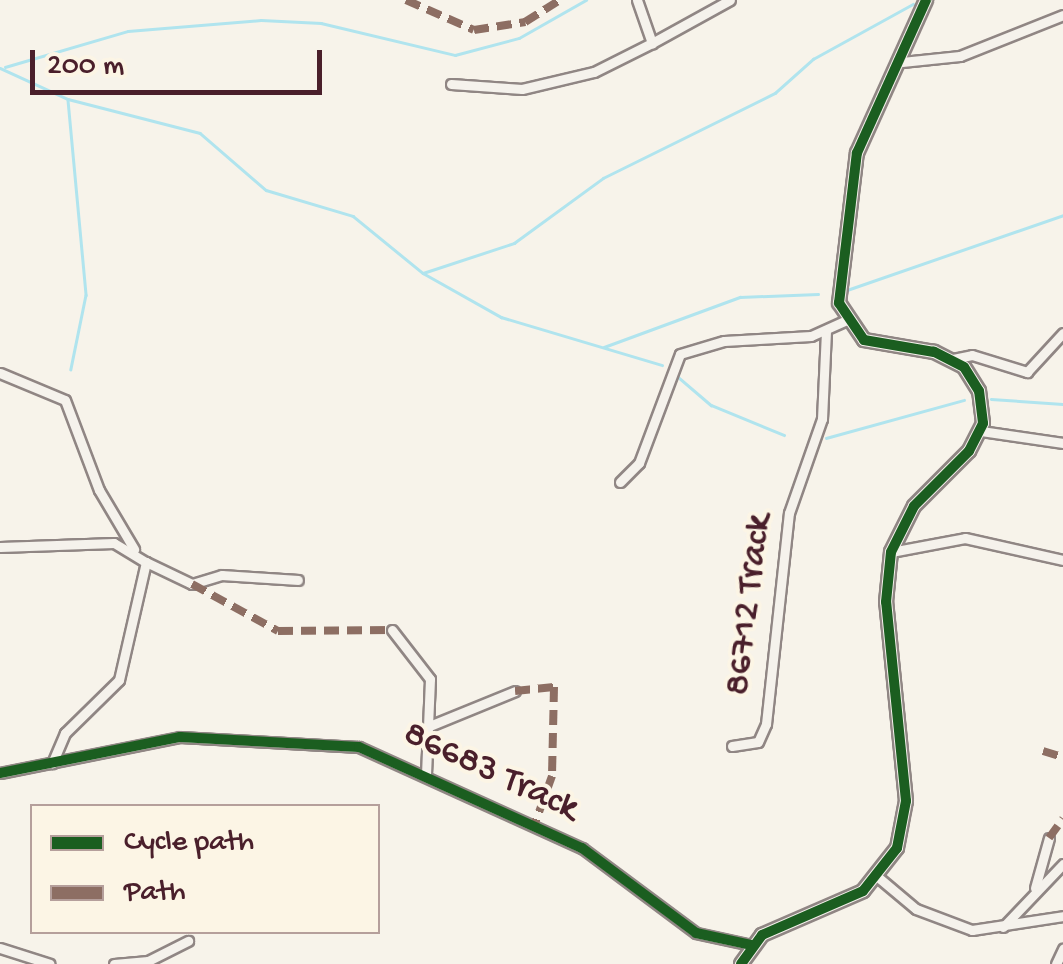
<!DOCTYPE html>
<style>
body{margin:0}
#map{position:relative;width:1063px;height:964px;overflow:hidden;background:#f7f3ea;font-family:"Gochi Hand",sans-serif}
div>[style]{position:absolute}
.stream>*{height:2.5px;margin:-1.25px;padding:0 1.25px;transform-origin:1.25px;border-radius:1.25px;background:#b0e4ee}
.roads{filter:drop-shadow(2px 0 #908684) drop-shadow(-2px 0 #908684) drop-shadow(0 2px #908684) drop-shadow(0 -2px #908684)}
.street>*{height:9px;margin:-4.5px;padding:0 4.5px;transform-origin:4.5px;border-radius:4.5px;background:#f5f2ec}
.secondary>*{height:12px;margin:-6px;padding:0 6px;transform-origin:6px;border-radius:6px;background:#f5f2ec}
.quiet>*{height:8px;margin-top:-4px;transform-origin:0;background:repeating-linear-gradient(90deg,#8d6e63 0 15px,transparent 0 23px)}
.cycleway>*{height:10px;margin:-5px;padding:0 5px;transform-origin:5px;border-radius:5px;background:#1b5e20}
span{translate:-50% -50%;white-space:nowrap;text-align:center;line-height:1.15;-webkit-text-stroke:8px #fcf5e5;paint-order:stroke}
.street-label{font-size:38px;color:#4a1f2b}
.legend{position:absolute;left:30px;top:804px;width:350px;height:130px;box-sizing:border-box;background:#fcf5e5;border:2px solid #b59f9b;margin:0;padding:12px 18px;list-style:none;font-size:30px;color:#4a1f2b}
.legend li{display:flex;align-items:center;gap:20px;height:50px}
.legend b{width:50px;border:2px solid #b59f9b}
.scale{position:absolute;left:30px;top:50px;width:292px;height:45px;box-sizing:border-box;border:5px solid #4a1f2b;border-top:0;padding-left:12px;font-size:30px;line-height:35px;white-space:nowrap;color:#4a1f2b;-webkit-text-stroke:8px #fcf5e5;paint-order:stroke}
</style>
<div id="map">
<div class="stream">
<i style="left:5px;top:67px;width:128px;rotate:-16.3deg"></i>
<i style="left:128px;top:31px;width:133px;rotate:-4.7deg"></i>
<i style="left:261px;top:20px;width:60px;rotate:2.9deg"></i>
<i style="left:321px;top:23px;width:138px;rotate:13.4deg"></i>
<i style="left:455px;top:55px;width:66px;rotate:-14.9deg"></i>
<i style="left:519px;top:38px;width:77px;rotate:-29.6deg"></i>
<i style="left:0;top:68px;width:75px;rotate:24.5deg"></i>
<i style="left:68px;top:99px;width:136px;rotate:14.4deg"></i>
<i style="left:200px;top:133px;width:87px;rotate:40.8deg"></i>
<i style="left:266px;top:190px;width:91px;rotate:16.6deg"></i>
<i style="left:353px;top:216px;width:90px;rotate:39.2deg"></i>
<i style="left:423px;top:273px;width:90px;rotate:29.4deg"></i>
<i style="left:501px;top:317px;width:168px;rotate:16.6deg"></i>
<i style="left:68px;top:100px;width:196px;rotate:84.7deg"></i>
<i style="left:86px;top:295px;width:76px;rotate:101.5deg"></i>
<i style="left:423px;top:273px;width:96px;rotate:-18.2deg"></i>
<i style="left:514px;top:243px;width:110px;rotate:-36.1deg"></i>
<i style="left:603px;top:178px;width:192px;rotate:-26.3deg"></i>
<i style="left:775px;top:93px;width:51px;rotate:-41.8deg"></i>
<i style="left:813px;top:59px;width:114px;rotate:-28.8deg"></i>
<i style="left:847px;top:290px;width:229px;rotate:-19.1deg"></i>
<i style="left:604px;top:347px;width:145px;rotate:-20.2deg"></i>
<i style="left:740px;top:297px;width:78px;rotate:-2.2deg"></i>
<i style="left:677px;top:376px;width:45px;rotate:40.5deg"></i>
<i style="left:711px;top:405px;width:79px;rotate:22.3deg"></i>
<i style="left:991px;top:399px;width:72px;rotate:4deg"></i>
<i style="left:826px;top:438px;width:143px;rotate:-15.4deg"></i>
</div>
<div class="roads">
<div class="street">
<i style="left:637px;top:0;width:46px;rotate:70.8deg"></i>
<i style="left:652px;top:43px;width:89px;rotate:-28.9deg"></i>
<i style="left:902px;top:62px;width:58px;rotate:-5.9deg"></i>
<i style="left:960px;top:56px;width:111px;rotate:-21.7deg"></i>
<i style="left:451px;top:84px;width:71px;rotate:4deg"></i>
<i style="left:522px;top:89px;width:74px;rotate:-13.3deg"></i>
<i style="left:594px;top:72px;width:65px;rotate:-26.6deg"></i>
<i style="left:953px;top:359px;width:19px;rotate:-12deg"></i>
<i style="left:972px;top:355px;width:58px;rotate:17.2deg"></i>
<i style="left:1027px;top:372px;width:53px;rotate:-47.3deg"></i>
<i style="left:0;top:373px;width:70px;rotate:22.6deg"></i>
<i style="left:65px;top:400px;width:96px;rotate:69.3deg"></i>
<i style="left:99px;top:490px;width:69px;rotate:59.3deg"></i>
<i style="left:981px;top:431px;width:83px;rotate:8.3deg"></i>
<i style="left:620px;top:482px;width:27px;rotate:-45deg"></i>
<i style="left:639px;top:463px;width:116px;rotate:-69.4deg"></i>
<i style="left:680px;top:354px;width:46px;rotate:-16.5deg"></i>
<i style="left:724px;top:341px;width:87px;rotate:-3.3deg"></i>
<i style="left:811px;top:336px;width:37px;rotate:-24deg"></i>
<i style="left:0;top:547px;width:114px;rotate:-2deg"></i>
<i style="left:114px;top:543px;width:37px;rotate:31deg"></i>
<i style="left:146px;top:562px;width:121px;rotate:102.9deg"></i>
<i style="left:119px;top:680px;width:76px;rotate:135.5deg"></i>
<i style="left:65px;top:733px;width:33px;rotate:113deg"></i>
<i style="left:891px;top:552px;width:75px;rotate:-10.7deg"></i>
<i style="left:965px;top:538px;width:100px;rotate:12.7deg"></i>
<i style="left:146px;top:562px;width:51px;rotate:25.6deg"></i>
<i style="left:192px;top:584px;width:31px;rotate:-17deg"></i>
<i style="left:222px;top:575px;width:76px;rotate:3.8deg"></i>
<i style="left:392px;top:630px;width:62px;rotate:52.2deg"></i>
<i style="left:430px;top:679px;width:97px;rotate:92.4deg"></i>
<i style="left:427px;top:727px;width:95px;rotate:-22.2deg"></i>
<i style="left:732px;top:746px;width:26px;rotate:-9deg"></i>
<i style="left:758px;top:742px;width:20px;rotate:-66deg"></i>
<i style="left:766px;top:724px;width:212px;rotate:-83.8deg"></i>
<i style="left:789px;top:513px;width:100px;rotate:-70.7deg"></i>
<i style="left:822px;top:419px;width:87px;rotate:-87.4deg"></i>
<i style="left:0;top:773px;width:184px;rotate:-11.3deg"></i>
<i style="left:180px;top:737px;width:179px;rotate:3.2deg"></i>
<i style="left:359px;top:747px;width:245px;rotate:24.4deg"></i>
<i style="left:582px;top:848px;width:142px;rotate:36.7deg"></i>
<i style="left:696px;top:933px;width:56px;rotate:12.3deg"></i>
<i style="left:879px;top:878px;width:48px;rotate:40deg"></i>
<i style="left:916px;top:909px;width:60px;rotate:20.6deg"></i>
<i style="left:972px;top:930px;width:92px;rotate:-8.7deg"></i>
<i style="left:1035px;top:888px;width:52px;rotate:-74.4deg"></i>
<i style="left:1003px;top:927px;width:87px;rotate:-46.4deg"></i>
<i style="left:0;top:948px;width:52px;rotate:17.7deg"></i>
<i style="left:114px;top:964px;width:34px;rotate:-5deg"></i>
<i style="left:148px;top:961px;width:45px;rotate:-26.6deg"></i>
<i style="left:1056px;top:964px;width:17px;rotate:-65deg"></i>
</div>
<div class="secondary">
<i style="left:741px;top:964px;width:36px;rotate:-54deg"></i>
<i style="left:762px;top:935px;width:110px;rotate:-23.5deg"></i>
<i style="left:863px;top:891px;width:55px;rotate:-51.7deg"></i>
<i style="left:897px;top:848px;width:48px;rotate:-79.2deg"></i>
<i style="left:906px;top:801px;width:200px;rotate:-95.7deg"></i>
<i style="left:886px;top:602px;width:50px;rotate:-84.3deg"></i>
<i style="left:891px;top:552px;width:51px;rotate:-63.4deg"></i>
<i style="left:914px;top:506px;width:78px;rotate:-45deg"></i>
<i style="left:969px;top:451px;width:31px;rotate:-63deg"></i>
<i style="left:983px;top:423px;width:32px;rotate:-97deg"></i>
<i style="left:979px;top:391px;width:28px;rotate:-122deg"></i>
<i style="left:964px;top:367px;width:34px;rotate:-153deg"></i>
<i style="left:934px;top:352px;width:71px;rotate:-170.3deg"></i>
<i style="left:864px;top:340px;width:45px;rotate:-124deg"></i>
<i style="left:839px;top:303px;width:151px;rotate:-83.2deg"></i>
<i style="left:857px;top:153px;width:168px;rotate:-65.7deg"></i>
</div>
</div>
<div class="quiet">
<i style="left:406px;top:0;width:74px;rotate:23.8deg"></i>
<i style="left:474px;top:30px;width:52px;rotate:-8.9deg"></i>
<i style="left:525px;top:22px;width:41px;rotate:-32.2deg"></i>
<i style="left:192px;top:584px;width:98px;rotate:28.7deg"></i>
<i style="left:278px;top:631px;width:114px;rotate:-0.5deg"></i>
<i style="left:515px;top:691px;width:39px;rotate:-6deg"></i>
<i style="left:554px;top:687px;width:89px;rotate:91.3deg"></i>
<i style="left:552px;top:776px;width:53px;rotate:109.8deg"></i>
<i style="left:1043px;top:751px;width:21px;rotate:17deg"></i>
<i style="left:1049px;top:838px;width:24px;rotate:-54deg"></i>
</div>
<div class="cycleway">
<i style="left:0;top:773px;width:184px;rotate:-11.3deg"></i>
<i style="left:180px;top:737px;width:179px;rotate:3.2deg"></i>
<i style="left:359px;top:747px;width:245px;rotate:24.4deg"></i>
<i style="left:582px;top:848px;width:142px;rotate:36.7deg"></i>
<i style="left:696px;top:933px;width:56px;rotate:12.3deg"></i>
<i style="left:741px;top:964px;width:36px;rotate:-54deg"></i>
<i style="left:762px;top:935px;width:110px;rotate:-23.5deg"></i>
<i style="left:863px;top:891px;width:55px;rotate:-51.7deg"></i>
<i style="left:897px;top:848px;width:48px;rotate:-79.2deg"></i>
<i style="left:906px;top:801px;width:200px;rotate:-95.7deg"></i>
<i style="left:886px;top:602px;width:50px;rotate:-84.3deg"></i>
<i style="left:891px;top:552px;width:51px;rotate:-63.4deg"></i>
<i style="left:914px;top:506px;width:78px;rotate:-45deg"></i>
<i style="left:969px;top:451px;width:31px;rotate:-63deg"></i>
<i style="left:983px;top:423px;width:32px;rotate:-97deg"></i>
<i style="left:979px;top:391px;width:28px;rotate:-122deg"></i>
<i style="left:964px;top:367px;width:34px;rotate:-153deg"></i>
<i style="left:934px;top:352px;width:71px;rotate:-170.3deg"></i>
<i style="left:864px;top:340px;width:45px;rotate:-124deg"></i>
<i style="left:839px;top:303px;width:151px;rotate:-83.2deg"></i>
<i style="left:857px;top:153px;width:168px;rotate:-65.7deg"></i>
</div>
<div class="street-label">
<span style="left:750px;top:605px;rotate:-83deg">86712 Track</span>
<span style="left:490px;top:773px;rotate:25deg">86683 Track</span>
</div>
<ul class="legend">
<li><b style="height:12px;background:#1b5e20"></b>Cycle path</li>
<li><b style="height:12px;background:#8d6e63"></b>Path</li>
</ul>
<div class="scale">200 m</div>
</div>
